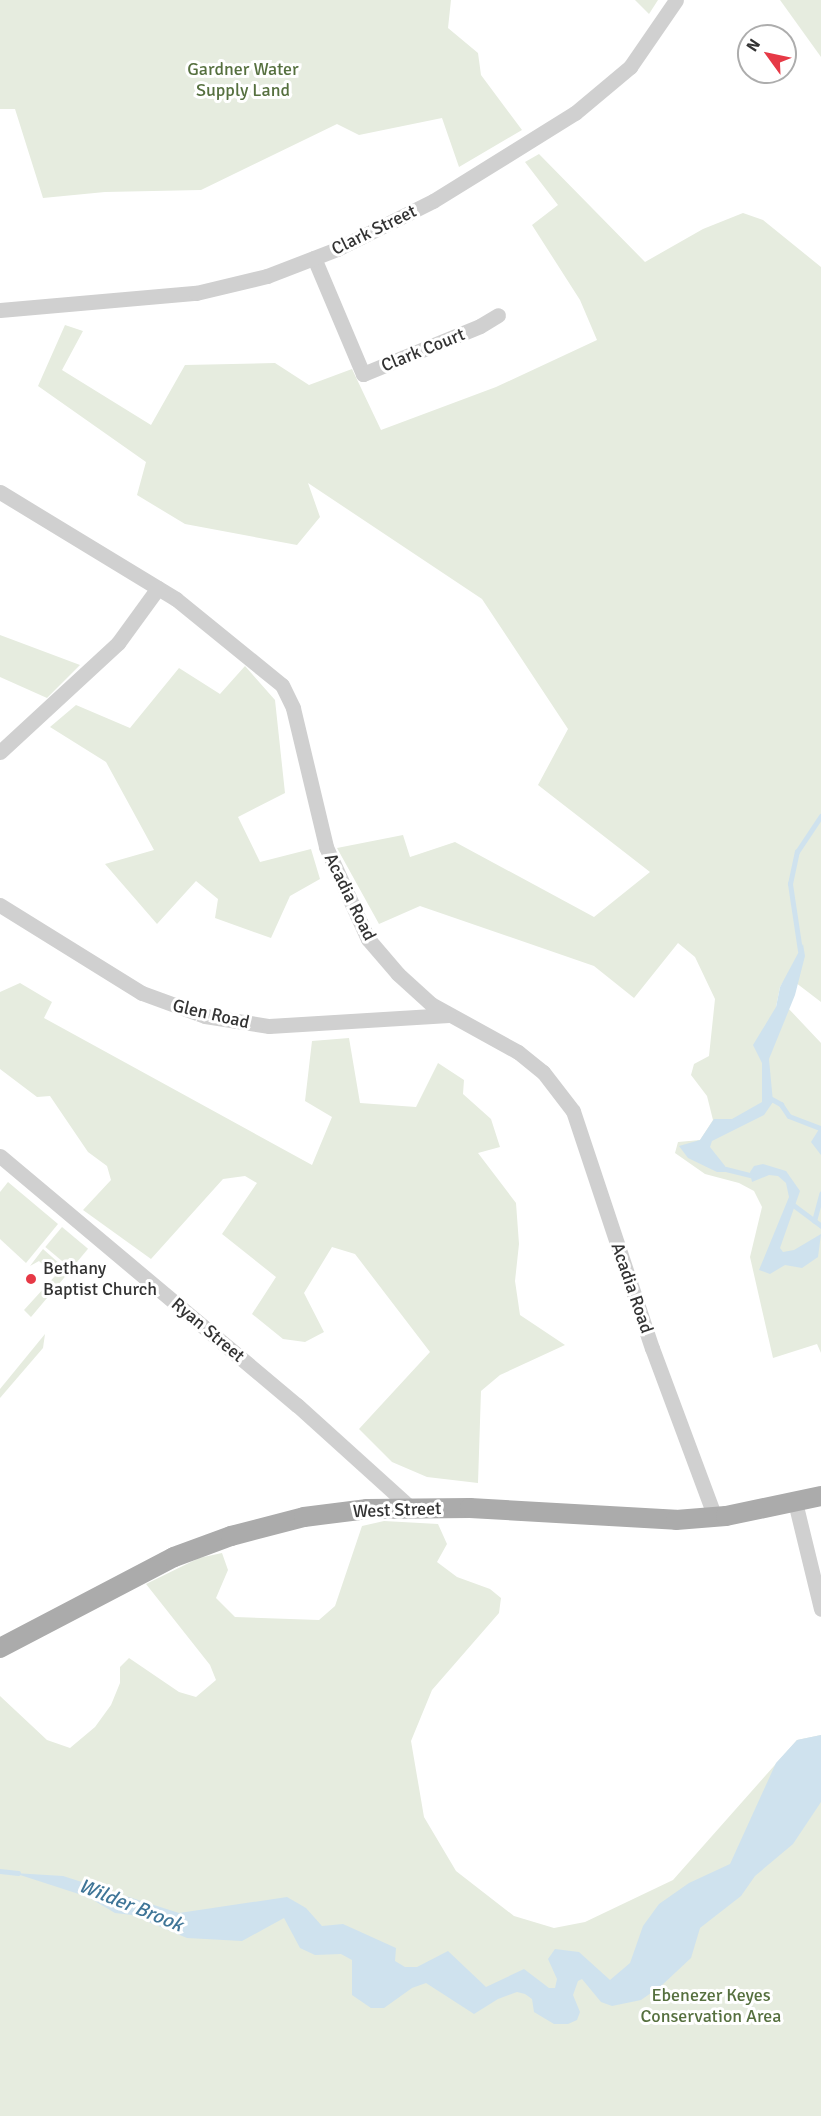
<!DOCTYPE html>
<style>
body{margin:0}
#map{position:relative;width:821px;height:2116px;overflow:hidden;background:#fff;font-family:Signika,sans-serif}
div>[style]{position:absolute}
.green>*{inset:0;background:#e6ecdf;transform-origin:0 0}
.water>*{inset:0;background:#cfe2ee}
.stream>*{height:4.5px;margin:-2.25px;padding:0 2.25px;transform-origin:2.25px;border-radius:2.25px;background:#cfe2ee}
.minor>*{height:15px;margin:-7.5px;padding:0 7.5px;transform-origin:7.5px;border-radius:7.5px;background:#d0d0d0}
.major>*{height:20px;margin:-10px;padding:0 10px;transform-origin:10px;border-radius:10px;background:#ababab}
.dots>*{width:16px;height:16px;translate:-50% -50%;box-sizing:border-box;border:3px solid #fff;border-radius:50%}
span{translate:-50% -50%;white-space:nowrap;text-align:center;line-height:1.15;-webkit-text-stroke:6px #fff;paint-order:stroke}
.park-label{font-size:18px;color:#56703f}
.street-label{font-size:18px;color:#333}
.poi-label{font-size:18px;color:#333}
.left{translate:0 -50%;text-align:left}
.water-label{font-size:20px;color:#3f7597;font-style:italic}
.north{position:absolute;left:737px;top:24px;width:60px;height:60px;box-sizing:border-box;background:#fff;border:2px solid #adadad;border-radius:50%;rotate:303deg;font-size:16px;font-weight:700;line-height:24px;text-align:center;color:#333}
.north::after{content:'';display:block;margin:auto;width:21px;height:27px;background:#e63946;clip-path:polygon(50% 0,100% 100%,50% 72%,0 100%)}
</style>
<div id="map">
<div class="green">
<i style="clip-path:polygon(0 0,451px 0,448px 28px,478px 53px,481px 75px,522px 130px,459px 167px,442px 118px,359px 135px,337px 124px,201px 190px,105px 192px,43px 198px,15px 109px,0 109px)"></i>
<i style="clip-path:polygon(635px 0,658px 0,649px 14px)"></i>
<i style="clip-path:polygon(780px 0,821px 0,821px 57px)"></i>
<i style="clip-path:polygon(539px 154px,645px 262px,703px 229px,743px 213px,763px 220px,821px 267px,821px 1002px,787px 976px,780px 987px,776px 1007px,783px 1016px,788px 1008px,821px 1043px,821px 1353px,817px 1344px,773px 1358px,750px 1257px,762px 1207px,754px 1191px,739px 1183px,705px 1174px,675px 1153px,678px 1142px,700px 1140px,713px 1120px,707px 1096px,691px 1075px,694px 1064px,709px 1056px,715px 999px,695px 957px,678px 943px,634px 998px,594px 966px,420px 906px,379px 924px,337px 848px,403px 835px,410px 857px,455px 842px,594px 917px,650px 872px,538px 785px,568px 729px,482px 599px,308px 483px,320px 517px,297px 545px,185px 524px,137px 495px,146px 462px,38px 386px,65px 325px,83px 331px,62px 370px,151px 425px,185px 365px,275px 363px,309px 385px,352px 369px,381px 430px,496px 387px,597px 340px,580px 300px,532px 225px,558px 205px,525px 162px)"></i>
<i style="clip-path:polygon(0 635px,80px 665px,47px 698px,0 677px)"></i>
<i style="clip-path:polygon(245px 666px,275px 700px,285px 793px,238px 817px,260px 862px,311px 849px,320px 879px,290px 896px,271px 938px,215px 918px,218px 899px,196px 881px,157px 924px,105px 864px,154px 850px,106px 762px,50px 727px,76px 705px,130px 728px,179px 668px,220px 694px)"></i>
<i style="clip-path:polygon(20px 983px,52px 1002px,44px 1018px,312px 1165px,332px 1117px,305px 1101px,312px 1041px,349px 1038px,360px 1103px,416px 1107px,438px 1063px,464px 1080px,463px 1094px,491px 1119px,500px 1147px,478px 1153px,516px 1203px,519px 1244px,515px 1281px,520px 1315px,565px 1345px,500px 1375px,481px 1391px,478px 1483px,427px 1477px,392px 1462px,359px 1429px,430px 1352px,355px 1254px,332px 1247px,304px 1293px,324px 1332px,305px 1342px,283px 1339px,252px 1314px,276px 1277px,222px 1234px,257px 1183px,245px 1176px,223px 1179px,151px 1259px,83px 1210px,111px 1180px,107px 1166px,88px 1152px,50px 1096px,37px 1097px,0 1069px,0 992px)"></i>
<i style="clip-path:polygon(8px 1182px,58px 1224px,26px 1263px,0 1239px,0 1192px)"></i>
<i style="left:62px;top:1227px;width:34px;height:26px;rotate:40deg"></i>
<i style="clip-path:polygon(43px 1249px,69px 1272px,31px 1317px,24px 1310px,55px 1276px,39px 1261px,30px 1266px)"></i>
<i style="clip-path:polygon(45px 1334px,43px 1348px,0 1398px,0 1389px)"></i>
<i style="clip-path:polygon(384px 1521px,438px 1524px,447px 1544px,437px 1562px,457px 1577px,490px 1589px,501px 1598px,499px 1613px,432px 1690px,411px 1741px,424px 1817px,456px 1871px,514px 1916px,554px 1928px,585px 1922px,673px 1880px,797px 1740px,821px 1735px,821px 2116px,0 2116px,0 1696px,47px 1740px,70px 1748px,95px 1727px,111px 1705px,120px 1683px,120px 1667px,129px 1658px,179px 1692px,196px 1697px,216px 1680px,210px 1665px,146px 1584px,199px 1558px,222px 1553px,228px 1570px,216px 1598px,235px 1617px,319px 1620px,335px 1606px,362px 1526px)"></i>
</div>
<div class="water">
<i style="clip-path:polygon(803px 944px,805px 956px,795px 995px,769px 1059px,773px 1102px,764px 1115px,712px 1141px,710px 1147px,725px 1166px,725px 1172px,717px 1172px,688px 1158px,679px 1146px,700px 1140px,714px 1119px,732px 1119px,762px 1102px,762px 1063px,753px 1045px,776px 1007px,780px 987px)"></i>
<i style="clip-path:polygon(821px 1126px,821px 1155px,811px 1142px)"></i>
<i style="clip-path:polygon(763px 1164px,786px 1171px,800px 1191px,780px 1248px,783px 1252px,794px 1250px,821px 1234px,818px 1257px,802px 1268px,785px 1265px,770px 1274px,759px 1270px,789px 1197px,786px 1183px,778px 1176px,769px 1175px,752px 1182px,750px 1172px,754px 1166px)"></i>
<i style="clip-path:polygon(821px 1735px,821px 1802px,793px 1844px,755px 1876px,741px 1896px,700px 1928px,691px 1958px,661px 1986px,641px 2000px,612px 2006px,601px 2002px,582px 1979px,578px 1981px,573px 1995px,580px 2012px,577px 2020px,568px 2024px,554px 2024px,534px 2012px,532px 1999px,525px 1994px,517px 1992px,498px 1999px,474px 2014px,426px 1983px,412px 1988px,384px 2008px,371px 2008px,352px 1995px,352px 1960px,341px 1954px,315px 1955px,300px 1948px,284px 1918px,242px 1941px,187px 1938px,132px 1915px,115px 1913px,88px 1897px,14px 1873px,63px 1876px,179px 1913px,287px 1897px,306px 1908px,322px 1926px,343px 1924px,396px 1948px,395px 1961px,405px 1967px,417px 1967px,448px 1951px,486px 1987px,524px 1969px,549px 1988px,555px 1988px,557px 1979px,548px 1959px,555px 1949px,579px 1952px,610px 1980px,630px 1963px,643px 1926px,659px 1904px,689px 1883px,730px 1864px,776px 1763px,797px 1740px)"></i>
</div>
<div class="stream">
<i style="left:800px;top:951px;width:68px;rotate:-98.5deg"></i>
<i style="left:790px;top:884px;width:33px;rotate:-78deg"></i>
<i style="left:797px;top:852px;width:43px;rotate:-56.3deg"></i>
<i style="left:770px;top:1098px;width:13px;rotate:29deg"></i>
<i style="left:781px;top:1104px;width:14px;rotate:56deg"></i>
<i style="left:789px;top:1116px;width:34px;rotate:21deg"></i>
<i style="left:722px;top:1168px;width:33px;rotate:14deg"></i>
<i style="left:791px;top:1203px;width:38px;rotate:37deg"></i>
<i style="left:814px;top:1221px;width:28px;rotate:-75deg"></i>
<i style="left:0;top:1871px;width:18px;rotate:6deg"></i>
</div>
<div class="minor">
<i style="left:314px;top:258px;width:126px;rotate:67.1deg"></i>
<i style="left:363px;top:374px;width:126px;rotate:-22.3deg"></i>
<i style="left:480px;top:326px;width:21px;rotate:-31deg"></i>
<i style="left:0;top:310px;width:197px;rotate:-5deg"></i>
<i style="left:196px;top:293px;width:73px;rotate:-13.5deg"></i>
<i style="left:267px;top:276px;width:75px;rotate:-21.1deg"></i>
<i style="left:337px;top:249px;width:107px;rotate:-26.6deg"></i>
<i style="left:433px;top:201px;width:167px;rotate:-31.8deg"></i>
<i style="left:575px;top:113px;width:72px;rotate:-39.9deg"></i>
<i style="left:630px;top:67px;width:81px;rotate:-55.5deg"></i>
<i style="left:0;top:492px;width:206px;rotate:31.3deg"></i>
<i style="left:176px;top:599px;width:136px;rotate:39.1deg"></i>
<i style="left:282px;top:685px;width:25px;rotate:64deg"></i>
<i style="left:293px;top:708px;width:143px;rotate:76.6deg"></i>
<i style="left:326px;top:847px;width:101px;rotate:65.5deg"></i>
<i style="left:368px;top:939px;width:46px;rotate:49.4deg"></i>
<i style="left:398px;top:974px;width:45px;rotate:42.3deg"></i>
<i style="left:431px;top:1004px;width:99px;rotate:28.9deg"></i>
<i style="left:518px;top:1052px;width:32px;rotate:39deg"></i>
<i style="left:543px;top:1072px;width:49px;rotate:52.4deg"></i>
<i style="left:573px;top:1111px;width:250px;rotate:71.6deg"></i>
<i style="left:652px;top:1348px;width:180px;rotate:69.6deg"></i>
<i style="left:0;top:752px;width:161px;rotate:-42.7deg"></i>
<i style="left:118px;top:643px;width:68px;rotate:-54deg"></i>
<i style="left:0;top:905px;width:167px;rotate:31.8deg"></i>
<i style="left:142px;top:993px;width:67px;rotate:20.1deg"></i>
<i style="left:205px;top:1016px;width:65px;rotate:8.9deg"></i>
<i style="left:269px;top:1026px;width:180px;rotate:-3.5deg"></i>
<i style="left:0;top:1156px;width:388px;rotate:40deg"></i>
<i style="left:297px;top:1405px;width:154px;rotate:42.1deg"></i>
<i style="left:795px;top:1502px;width:110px;rotate:76.3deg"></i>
</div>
<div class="major">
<i style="left:0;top:1648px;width:196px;rotate:-27.6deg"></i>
<i style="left:174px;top:1557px;width:61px;rotate:-20.2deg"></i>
<i style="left:231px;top:1536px;width:75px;rotate:-14.6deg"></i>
<i style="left:304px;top:1517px;width:64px;rotate:-7.2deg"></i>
<i style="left:367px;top:1509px;width:103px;rotate:-0.6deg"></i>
<i style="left:470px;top:1508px;width:206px;rotate:3.3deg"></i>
<i style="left:676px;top:1520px;width:50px;rotate:-4.6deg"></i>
<i style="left:726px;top:1516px;width:97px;rotate:-11.9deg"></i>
</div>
<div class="dots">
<i style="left:31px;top:1279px;background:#e63946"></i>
</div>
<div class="park-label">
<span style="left:243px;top:80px">Gardner Water<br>Supply Land</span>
<span style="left:711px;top:2006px">Ebenezer Keyes<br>Conservation Area</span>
</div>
<div class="street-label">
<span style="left:374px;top:230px;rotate:-26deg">Clark Street</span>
<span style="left:423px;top:350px;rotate:-22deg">Clark Court</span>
<span style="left:350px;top:897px;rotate:64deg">Acadia Road</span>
<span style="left:211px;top:1014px;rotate:13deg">Glen Road</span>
<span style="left:632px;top:1288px;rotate:71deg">Acadia Road</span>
<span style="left:208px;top:1330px;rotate:40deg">Ryan Street</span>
<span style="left:397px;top:1510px;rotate:-2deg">West Street</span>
</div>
<div class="poi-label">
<span class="left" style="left:43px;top:1279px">Bethany<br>Baptist Church</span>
</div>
<div class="water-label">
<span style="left:131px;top:1905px;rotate:22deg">Wilder Brook</span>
</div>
<div class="north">N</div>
</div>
